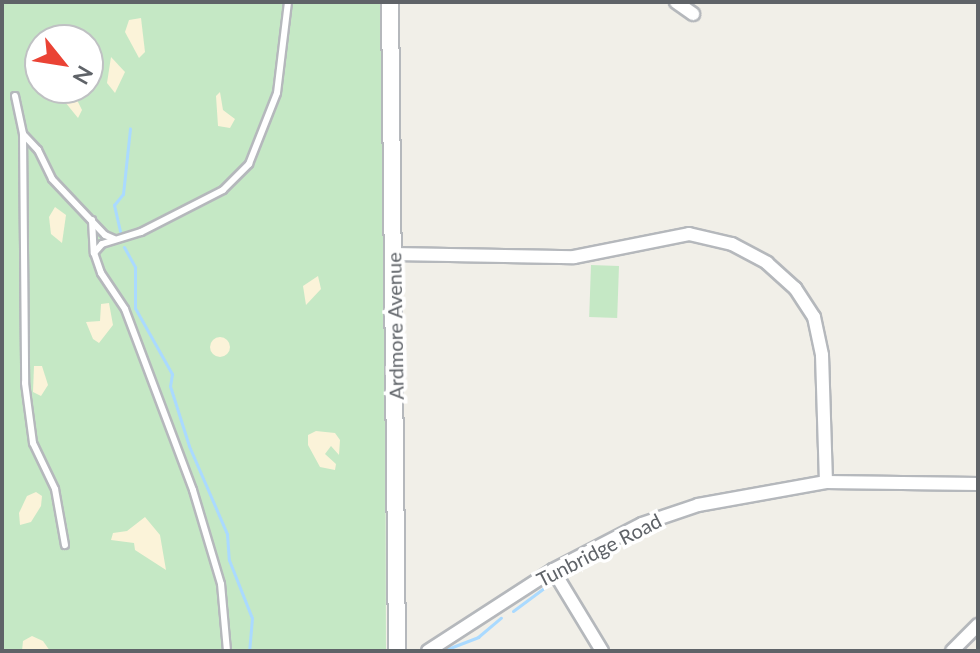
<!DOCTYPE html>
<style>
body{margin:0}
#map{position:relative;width:980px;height:653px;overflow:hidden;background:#f1efe8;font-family:Lato,sans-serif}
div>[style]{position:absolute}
.green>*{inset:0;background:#c5e8c5;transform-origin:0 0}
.sand>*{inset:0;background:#fbf3d9}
.round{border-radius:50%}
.stream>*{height:3px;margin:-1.5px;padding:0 1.5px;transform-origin:1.5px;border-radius:1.5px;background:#aadaff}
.roads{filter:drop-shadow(2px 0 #b5b8bc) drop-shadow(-2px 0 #b5b8bc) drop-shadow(0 2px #b5b8bc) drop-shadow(0 -2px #b5b8bc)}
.lane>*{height:6px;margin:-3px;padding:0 3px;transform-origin:3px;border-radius:3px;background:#fff}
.street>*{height:12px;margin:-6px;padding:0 6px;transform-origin:6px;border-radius:6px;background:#fff}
.secondary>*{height:16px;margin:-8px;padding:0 8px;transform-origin:8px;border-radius:8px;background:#fff}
span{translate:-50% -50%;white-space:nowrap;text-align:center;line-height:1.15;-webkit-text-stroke:7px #fff;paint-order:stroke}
.street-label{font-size:20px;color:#5f6368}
.frame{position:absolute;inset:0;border:4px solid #5f6368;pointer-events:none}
.north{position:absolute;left:24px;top:24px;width:80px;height:80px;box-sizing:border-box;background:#fff;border:2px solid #bfc1c3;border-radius:50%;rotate:120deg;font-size:22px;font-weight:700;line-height:32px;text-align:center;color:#5f6368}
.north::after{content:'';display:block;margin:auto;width:28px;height:36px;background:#ea4335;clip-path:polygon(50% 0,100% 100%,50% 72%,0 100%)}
</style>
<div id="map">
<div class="green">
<i style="clip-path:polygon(evenodd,2px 2px,384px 2px,386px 651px,2px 651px,2px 2px,40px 40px,88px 40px,88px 88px,40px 88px,40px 40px)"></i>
<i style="left:591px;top:265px;width:28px;height:52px;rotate:2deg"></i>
</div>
<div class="sand">
<i style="clip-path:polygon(141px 18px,145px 52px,139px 58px,125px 32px,129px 20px)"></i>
<i style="clip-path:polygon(111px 57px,125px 72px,115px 93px,107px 83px)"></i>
<i style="clip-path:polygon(71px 88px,82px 110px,78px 118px,61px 97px,61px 90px)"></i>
<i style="clip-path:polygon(220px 92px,223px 110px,235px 119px,230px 128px,218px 126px,216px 96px)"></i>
<i style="clip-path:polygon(55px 207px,66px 215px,62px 243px,51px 234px,49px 217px)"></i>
<i style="clip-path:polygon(318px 276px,321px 289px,306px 305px,303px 286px)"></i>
<i style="clip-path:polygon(109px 303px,113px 325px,99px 343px,93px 339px,86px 322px,100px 321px,101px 304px)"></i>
<i class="round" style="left:210px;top:337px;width:20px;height:20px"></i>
<i style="clip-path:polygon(34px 366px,42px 366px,48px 385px,41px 396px,33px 392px)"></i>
<i style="clip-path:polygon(316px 431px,335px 433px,340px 440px,339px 455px,331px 446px,325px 454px,336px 464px,335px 470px,320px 467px,308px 445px,308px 435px)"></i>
<i style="clip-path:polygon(36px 492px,42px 496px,41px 506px,31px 522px,20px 525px,19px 513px,27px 496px)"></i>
<i style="clip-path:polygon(145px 517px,160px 535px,166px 570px,135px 550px,134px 543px,111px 540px,113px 533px,127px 531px)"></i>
<i style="clip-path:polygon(32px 636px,43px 641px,50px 651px,22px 651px,23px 641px)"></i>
</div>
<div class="stream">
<i style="left:120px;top:231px;width:27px;rotate:-103deg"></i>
<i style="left:114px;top:205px;width:14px;rotate:-51deg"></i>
<i style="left:123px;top:194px;width:66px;rotate:-83.9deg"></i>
<i style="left:124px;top:247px;width:23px;rotate:61deg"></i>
<i style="left:135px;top:267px;width:41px;rotate:90deg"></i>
<i style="left:135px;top:308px;width:76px;rotate:60.7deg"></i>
<i style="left:172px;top:374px;width:12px;rotate:99deg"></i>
<i style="left:170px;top:386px;width:63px;rotate:72.4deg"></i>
<i style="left:189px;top:446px;width:96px;rotate:66.6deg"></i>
<i style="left:227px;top:534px;width:26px;rotate:86deg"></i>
<i style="left:229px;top:560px;width:62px;rotate:68.4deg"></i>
<i style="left:252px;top:618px;width:33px;rotate:95deg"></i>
<i style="left:513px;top:611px;width:49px;rotate:-36.6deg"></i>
<i style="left:442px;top:651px;width:39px;rotate:-21deg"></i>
<i style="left:478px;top:637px;width:30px;rotate:-40deg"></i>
</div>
<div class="roads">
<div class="lane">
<i style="left:15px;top:96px;width:39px;rotate:78deg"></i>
<i style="left:23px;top:134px;width:22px;rotate:47deg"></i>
<i style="left:38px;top:150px;width:32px;rotate:64deg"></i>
<i style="left:52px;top:179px;width:77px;rotate:46.6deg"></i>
<i style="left:105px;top:235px;width:10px;rotate:24deg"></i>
<i style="left:23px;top:134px;width:249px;rotate:89.5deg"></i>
<i style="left:25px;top:383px;width:61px;rotate:82.4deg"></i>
<i style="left:33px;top:443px;width:51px;rotate:64.4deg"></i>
<i style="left:55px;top:489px;width:57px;rotate:79.9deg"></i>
<i style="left:92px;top:220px;width:33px;rotate:87deg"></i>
<i style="left:227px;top:651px;width:67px;rotate:-95.1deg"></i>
<i style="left:221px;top:584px;width:98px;rotate:-106.6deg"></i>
<i style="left:193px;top:490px;width:193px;rotate:-110.6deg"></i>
<i style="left:125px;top:309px;width:43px;rotate:-123.7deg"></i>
<i style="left:101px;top:273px;width:21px;rotate:-109deg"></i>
<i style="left:94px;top:253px;width:12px;rotate:-48deg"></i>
<i style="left:102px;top:244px;width:41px;rotate:-17.1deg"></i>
<i style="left:141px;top:232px;width:92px;rotate:-27.1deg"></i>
<i style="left:223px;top:190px;width:37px;rotate:-45deg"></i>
<i style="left:249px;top:164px;width:76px;rotate:-68.5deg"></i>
<i style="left:277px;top:93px;width:92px;rotate:-83.1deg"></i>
</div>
<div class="street">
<i style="left:676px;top:2px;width:21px;rotate:35deg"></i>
<i style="left:394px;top:254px;width:180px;rotate:1deg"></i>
<i style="left:574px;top:257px;width:117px;rotate:-11.3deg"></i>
<i style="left:689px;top:234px;width:44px;rotate:13.1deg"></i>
<i style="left:732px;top:244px;width:40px;rotate:28deg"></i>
<i style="left:767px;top:263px;width:38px;rotate:42deg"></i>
<i style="left:795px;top:288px;width:35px;rotate:57deg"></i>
<i style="left:814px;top:317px;width:39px;rotate:78deg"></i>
<i style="left:822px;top:355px;width:127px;rotate:88.2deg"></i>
<i style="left:553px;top:570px;width:95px;rotate:58.8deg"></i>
<i style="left:428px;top:651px;width:149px;rotate:-32.9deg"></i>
<i style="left:553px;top:570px;width:100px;rotate:-27.3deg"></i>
<i style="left:642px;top:524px;width:59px;rotate:-18.7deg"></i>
<i style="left:698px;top:505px;width:130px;rotate:-10.2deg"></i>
<i style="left:826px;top:482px;width:152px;rotate:0.8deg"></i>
<i style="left:952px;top:651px;width:37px;rotate:-45deg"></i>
</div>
<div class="secondary">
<i style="left:390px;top:2px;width:649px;rotate:89.38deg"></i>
</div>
</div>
<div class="street-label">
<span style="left:395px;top:326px;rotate:-91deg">Ardmore Avenue</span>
<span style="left:599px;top:550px;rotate:-27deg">Tunbridge Road</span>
</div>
<div class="frame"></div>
<div class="north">N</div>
</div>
